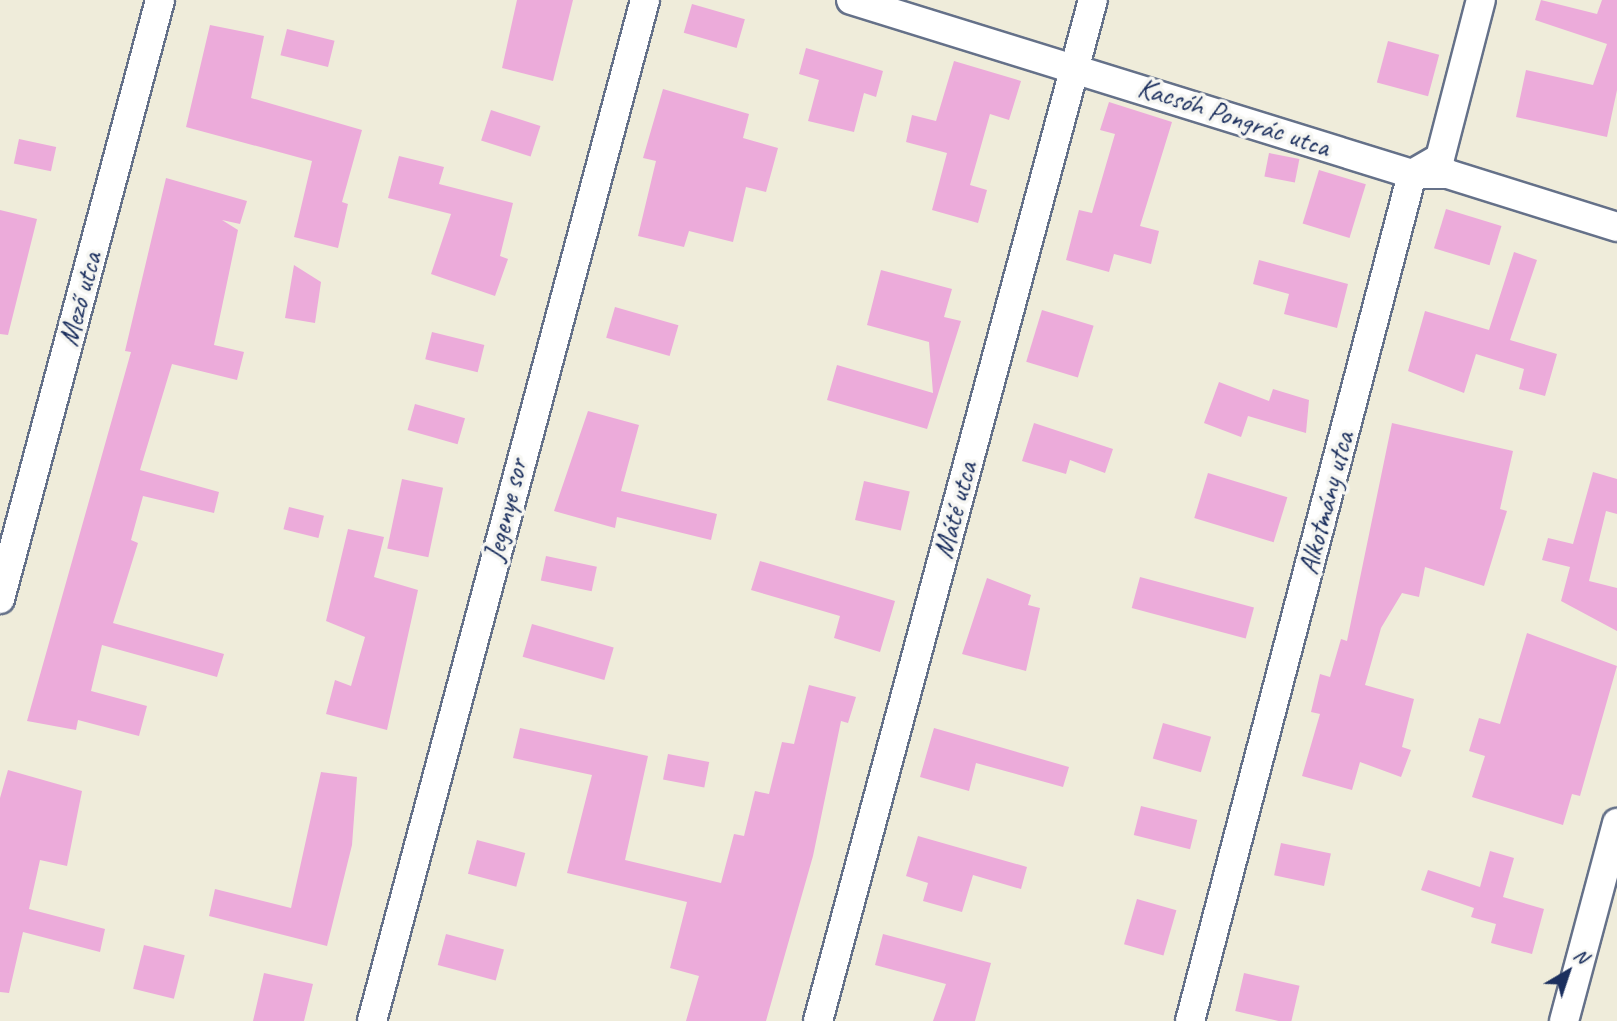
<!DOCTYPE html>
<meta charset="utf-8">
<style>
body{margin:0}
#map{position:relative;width:1617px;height:1021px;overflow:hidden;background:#efecda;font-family:Caveat,sans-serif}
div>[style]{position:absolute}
.building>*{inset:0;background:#ecabda;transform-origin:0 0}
.roads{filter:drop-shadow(2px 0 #657189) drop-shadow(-2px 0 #657189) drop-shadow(0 2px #657189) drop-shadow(0 -2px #657189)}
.minor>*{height:28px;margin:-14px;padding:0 14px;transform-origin:14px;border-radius:14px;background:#fff}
span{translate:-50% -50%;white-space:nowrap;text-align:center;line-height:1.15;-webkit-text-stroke:7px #f6f6f2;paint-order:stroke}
.street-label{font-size:28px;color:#1b2f5e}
.north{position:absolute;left:1533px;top:937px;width:70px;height:70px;-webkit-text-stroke:5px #f6f6f2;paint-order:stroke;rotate:39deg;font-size:19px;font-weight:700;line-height:28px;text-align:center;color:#1b2f5e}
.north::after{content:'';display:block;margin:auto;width:24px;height:32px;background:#1b2f5e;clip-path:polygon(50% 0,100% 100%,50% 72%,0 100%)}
</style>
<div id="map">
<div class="building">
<i style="clip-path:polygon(517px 0,573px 0,553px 81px,502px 68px)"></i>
<i style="clip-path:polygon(1541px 0,1597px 14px,1602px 0,1617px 0,1617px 90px,1607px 137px,1516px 117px,1526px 70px,1593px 85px,1607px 44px,1535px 20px)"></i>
<i style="left:692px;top:4px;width:55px;height:30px;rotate:16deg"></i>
<i style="clip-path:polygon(210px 25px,264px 36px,251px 98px,362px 130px,342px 202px,348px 204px,338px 248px,294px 237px,312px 161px,186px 127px)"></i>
<i style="left:287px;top:29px;width:49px;height:27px;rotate:14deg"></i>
<i style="left:1388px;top:41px;width:53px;height:43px;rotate:15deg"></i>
<i style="clip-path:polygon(806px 48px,883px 71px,876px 97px,864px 93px,854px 132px,808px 121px,819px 80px,799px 74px)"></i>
<i style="clip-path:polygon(954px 61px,1021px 81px,1009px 120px,990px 114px,970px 185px,987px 190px,978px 223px,932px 210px,947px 153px,906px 142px,912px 115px,936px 121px)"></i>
<i style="clip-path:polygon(663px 89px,749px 114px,743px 138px,778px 148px,766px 192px,746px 187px,733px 242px,689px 231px,684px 247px,638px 236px,656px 161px,643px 158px)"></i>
<i style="clip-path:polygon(1109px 102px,1172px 122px,1140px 226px,1159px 231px,1151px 264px,1114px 254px,1109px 272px,1066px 260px,1079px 210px,1092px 213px,1115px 134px,1100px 130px)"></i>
<i style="left:491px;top:110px;width:52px;height:32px;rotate:18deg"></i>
<i style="left:19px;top:139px;width:38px;height:25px;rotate:12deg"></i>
<i style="left:1269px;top:153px;width:31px;height:24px;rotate:11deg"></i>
<i style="clip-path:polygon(399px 156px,444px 167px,439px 184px,513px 203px,500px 256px,508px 259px,495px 296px,431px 274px,451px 214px,388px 198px)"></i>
<i style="left:1319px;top:170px;width:49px;height:56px;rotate:17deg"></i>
<i style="clip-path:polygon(166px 178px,247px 201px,240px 224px,222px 220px,238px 230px,214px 345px,244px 352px,237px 380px,172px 364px,140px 470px,219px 492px,214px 513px,143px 496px,131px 540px,138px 543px,113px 623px,224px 654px,217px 677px,102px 645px,91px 691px,147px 706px,139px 736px,78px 720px,76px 730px,27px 721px,131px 352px,125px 351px)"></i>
<i style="left:1446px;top:209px;width:58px;height:41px;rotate:17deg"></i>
<i style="clip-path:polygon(0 210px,37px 219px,8px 335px,0 334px)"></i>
<i style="clip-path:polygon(1514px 252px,1537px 260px,1510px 340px,1557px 354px,1545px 396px,1519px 389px,1524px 369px,1476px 354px,1464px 393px,1408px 371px,1425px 311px,1489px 330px)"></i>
<i style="clip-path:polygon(1259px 260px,1348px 284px,1337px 328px,1284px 314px,1289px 294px,1253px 284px)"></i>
<i style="clip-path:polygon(294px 265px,321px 282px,315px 323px,285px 318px)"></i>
<i style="clip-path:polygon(881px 270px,952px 289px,944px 317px,961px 321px,927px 429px,827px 400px,837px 365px,933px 393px,929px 342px,867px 325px)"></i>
<i style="left:615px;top:307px;width:66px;height:32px;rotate:16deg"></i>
<i style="left:1042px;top:310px;width:54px;height:54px;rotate:17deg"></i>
<i style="left:432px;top:332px;width:54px;height:28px;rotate:14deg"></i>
<i style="clip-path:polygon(1219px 382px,1269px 401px,1273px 389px,1309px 400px,1306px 433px,1248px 416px,1241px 437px,1204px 423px)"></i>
<i style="left:415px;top:404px;width:52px;height:27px;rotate:16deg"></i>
<i style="clip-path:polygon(588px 411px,639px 425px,621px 491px,717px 514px,711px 540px,617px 517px,615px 528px,554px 511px)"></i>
<i style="clip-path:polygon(1034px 423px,1113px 449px,1105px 473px,1070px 460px,1066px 474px,1022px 461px)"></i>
<i style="clip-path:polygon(1392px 423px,1513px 451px,1500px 509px,1507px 511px,1484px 586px,1425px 567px,1419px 597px,1402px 593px,1381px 628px,1365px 685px,1414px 699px,1402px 747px,1411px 750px,1401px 777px,1360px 762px,1352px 790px,1302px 776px,1320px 714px,1311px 712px,1320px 674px,1330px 677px,1341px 639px,1347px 641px)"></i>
<i style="clip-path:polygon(1593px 472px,1617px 479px,1617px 514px,1606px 511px,1589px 581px,1617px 588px,1617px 631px,1561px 601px,1570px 567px,1542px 560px,1548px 538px,1573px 544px)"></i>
<i style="left:1208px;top:473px;width:83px;height:47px;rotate:17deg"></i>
<i style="left:402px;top:479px;width:42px;height:71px;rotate:12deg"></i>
<i style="left:864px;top:481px;width:47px;height:40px;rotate:13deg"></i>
<i style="left:289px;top:507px;width:36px;height:23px;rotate:14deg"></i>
<i style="clip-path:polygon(348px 529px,384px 537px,374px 577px,418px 590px,387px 730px,326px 714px,335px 680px,351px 686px,365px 637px,326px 621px)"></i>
<i style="left:546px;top:556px;width:52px;height:25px;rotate:12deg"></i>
<i style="clip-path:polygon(760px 561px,895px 601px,880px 652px,834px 638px,840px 616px,751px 590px)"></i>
<i style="left:1140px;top:577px;width:118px;height:32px;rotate:15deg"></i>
<i style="clip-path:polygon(987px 578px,1031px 595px,1028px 605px,1040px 608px,1026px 671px,962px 654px)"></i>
<i style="left:532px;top:624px;width:85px;height:34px;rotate:16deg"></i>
<i style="clip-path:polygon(1527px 633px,1617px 666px,1580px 796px,1572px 794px,1563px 825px,1472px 797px,1485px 756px,1469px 751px,1479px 718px,1500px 724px)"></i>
<i style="clip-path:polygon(809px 685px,856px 697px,848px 723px,841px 721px,813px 856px,766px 1021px,686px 1021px,699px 976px,670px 968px,687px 902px,567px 873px,592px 775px,513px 758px,520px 728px,648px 756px,625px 860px,721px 883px,734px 834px,744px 836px,755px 791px,769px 794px,782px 742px,794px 744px)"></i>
<i style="left:1163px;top:723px;width:50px;height:37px;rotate:16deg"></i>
<i style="clip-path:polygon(934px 728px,1069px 767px,1063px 787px,976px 763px,969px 791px,920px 777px)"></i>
<i style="left:668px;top:754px;width:42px;height:26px;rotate:11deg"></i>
<i style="clip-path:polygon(8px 770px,82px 791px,67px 866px,40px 860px,29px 909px,105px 929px,100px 952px,23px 932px,9px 993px,0 992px,0 798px)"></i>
<i style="clip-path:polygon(321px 772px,357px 777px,352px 845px,327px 946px,209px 916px,215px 889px,291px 908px)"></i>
<i style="left:1141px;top:806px;width:58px;height:30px;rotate:14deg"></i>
<i style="clip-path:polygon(918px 836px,1027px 867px,1021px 889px,973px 875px,962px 912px,923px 901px,928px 883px,906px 876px)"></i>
<i style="left:477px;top:840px;width:50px;height:35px;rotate:15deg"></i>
<i style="left:1281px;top:843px;width:51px;height:33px;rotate:12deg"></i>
<i style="clip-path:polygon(1490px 851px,1514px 858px,1503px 897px,1544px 909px,1532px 954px,1491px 943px,1496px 924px,1471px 917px,1474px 908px,1421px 890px,1428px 870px,1480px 887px)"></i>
<i style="left:1137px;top:899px;width:41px;height:47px;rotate:16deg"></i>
<i style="left:446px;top:934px;width:60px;height:32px;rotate:15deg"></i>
<i style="clip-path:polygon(883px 934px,991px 963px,975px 1021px,933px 1021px,946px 984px,875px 965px)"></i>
<i style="left:144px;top:945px;width:42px;height:45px;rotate:14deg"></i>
<i style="clip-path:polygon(264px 973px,313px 984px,304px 1021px,253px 1021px)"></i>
<i style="left:1244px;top:973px;width:57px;height:39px;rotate:13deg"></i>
</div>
<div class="roads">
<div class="minor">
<i style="left:851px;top:0;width:587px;rotate:17.23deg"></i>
<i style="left:1412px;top:174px;width:36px"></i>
<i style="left:1448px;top:174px;width:177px;rotate:17.4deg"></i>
<i style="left:0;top:599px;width:620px;rotate:-75.04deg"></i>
<i style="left:372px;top:1021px;width:1057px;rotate:-75.03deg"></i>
<i style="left:818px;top:1021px;width:1057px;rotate:-74.93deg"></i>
<i style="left:1190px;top:1021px;width:876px;rotate:-75.31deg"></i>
<i style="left:1412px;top:174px;width:32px;rotate:-30deg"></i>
<i style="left:1440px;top:158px;width:163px;rotate:-75.5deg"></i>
<i style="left:1564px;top:1021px;width:205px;rotate:-75deg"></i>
</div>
</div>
<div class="street-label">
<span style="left:1234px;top:117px;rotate:18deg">Kacsóh Pongrác utca</span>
<span style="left:80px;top:299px;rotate:-75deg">Mező utca</span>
<span style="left:1326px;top:503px;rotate:-75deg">Alkotmány utca</span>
<span style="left:506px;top:510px;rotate:-76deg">Jegenye sor</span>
<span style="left:955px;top:510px;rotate:-75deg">Máté utca</span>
</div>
<div class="north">N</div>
</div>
